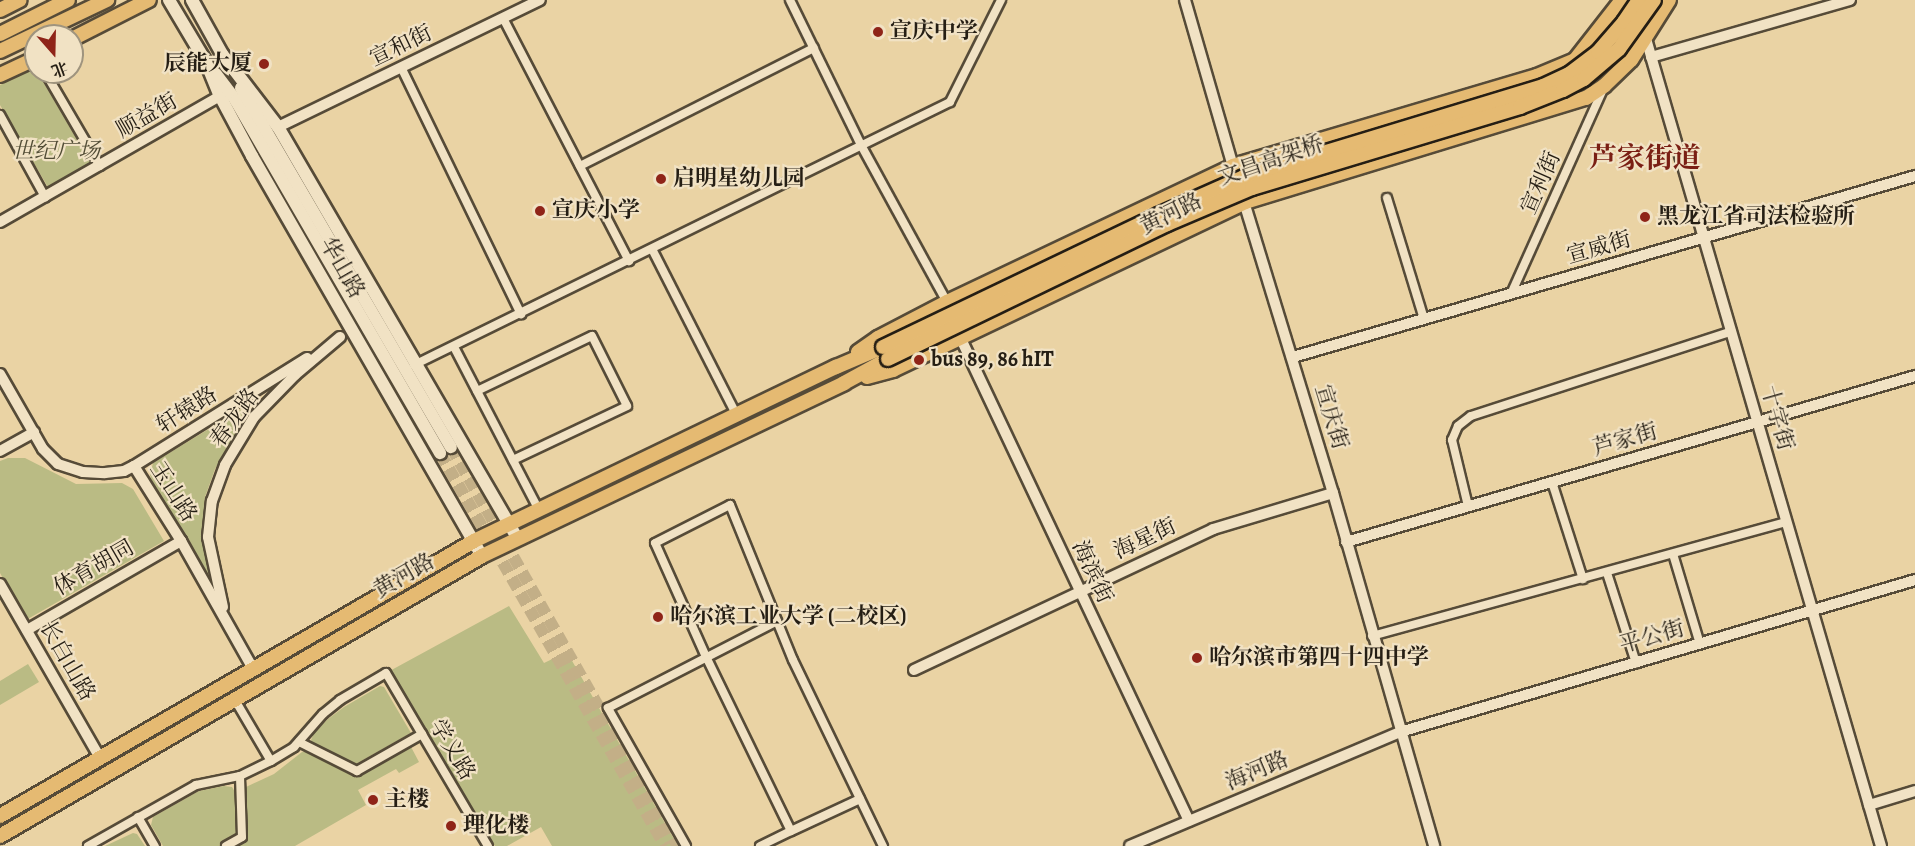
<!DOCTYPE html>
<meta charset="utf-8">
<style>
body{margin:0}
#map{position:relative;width:1915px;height:846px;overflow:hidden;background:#ead3a4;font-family:Alegreya,"Noto Serif SC",serif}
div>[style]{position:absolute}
.green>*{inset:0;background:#babb84}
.secondary-tunnel>*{height:12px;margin-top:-6px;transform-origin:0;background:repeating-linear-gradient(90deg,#c3af87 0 12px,transparent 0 18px)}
.roads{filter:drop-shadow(2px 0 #564b38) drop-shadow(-2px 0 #564b38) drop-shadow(0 2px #564b38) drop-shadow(0 -2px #564b38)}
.minor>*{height:8px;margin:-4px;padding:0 4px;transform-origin:4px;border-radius:4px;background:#f1e2c4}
.tertiary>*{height:10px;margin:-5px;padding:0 5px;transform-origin:5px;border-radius:5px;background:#f1e2c4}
.secondary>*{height:12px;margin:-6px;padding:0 6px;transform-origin:6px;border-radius:6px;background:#f1e2c4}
.primary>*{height:14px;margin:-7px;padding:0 7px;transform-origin:7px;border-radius:7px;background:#e5ba72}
.bridges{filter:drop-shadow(2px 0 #251e14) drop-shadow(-2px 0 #251e14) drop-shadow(0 2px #251e14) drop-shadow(0 -2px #251e14)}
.trunk-bridge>*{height:14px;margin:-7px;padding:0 7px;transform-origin:7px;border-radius:7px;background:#e5ba72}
.dots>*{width:16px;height:16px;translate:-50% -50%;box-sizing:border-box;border:3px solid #f1e2c4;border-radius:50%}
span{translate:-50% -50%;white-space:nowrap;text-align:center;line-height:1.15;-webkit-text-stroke:4.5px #f1e2c4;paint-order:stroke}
.poi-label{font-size:22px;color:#251e14;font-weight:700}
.left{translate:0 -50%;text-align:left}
.right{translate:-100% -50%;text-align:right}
.street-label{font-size:22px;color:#251e14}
.park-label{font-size:22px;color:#524d36;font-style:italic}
.district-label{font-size:28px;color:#7a1f14;font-weight:700}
.north{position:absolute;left:24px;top:24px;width:60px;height:60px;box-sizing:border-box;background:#f1e2c4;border:2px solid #9f947e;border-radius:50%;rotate:160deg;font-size:16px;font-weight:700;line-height:24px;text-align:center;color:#251e14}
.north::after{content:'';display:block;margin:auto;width:21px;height:27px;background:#8f2418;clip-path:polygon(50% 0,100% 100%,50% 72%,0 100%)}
</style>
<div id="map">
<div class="green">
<i style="clip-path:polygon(35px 68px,91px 164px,49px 189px,0 105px,0 85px)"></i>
<i style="clip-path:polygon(248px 405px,250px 408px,215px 469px,205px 497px,203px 528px,209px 571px,206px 575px,155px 491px,150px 475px,153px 463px)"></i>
<i style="clip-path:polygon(8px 458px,25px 458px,76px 484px,122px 483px,133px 489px,164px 541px,26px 620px,0 573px,0 461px)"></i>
<i style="clip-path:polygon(509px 606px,544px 663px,567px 652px,678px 846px,552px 846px,541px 827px,507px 846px,495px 846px,391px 672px,386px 673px)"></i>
<i style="clip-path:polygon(28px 664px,39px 682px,0 705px,0 681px)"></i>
<i style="clip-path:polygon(380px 686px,384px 687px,411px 733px,354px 765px,314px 746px,311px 740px,314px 733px,328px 719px,344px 707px)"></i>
<i style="clip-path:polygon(410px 745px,419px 762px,399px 773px,396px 769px,358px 790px,366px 805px,295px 846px,236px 846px,248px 839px,246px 787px,274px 774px,302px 752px,309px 752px,356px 776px)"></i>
<i style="clip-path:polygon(224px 786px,232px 787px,235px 792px,236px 833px,230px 840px,219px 846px,163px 846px,151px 825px,153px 817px,199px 791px)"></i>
<i style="clip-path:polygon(133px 833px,137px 834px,145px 846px,105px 846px)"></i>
</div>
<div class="secondary-tunnel">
<i style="left:451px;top:447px;width:459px;rotate:60.4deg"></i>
<i style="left:440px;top:453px;width:453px;rotate:60.2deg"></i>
</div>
<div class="roads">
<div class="minor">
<i style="left:790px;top:0;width:161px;rotate:63.9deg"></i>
<i style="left:861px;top:145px;width:179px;rotate:61.3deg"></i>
<i style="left:503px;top:18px;width:274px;rotate:62.6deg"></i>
<i style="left:26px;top:38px;width:21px;rotate:62deg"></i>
<i style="left:401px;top:67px;width:275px;rotate:64.1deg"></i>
<i style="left:45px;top:72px;width:109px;rotate:59.7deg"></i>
<i style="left:0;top:115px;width:94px;rotate:61.2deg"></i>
<i style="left:580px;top:166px;width:262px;rotate:-26.8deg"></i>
<i style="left:1387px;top:198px;width:127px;rotate:73deg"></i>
<i style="left:652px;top:249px;width:185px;rotate:63deg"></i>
<i style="left:1511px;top:294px;width:225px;rotate:-65.8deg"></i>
<i style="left:454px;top:347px;width:184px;rotate:62.5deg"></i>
<i style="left:414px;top:365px;width:597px;rotate:-26.14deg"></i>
<i style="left:950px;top:102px;width:114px;rotate:-63.4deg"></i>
<i style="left:477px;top:391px;width:127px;rotate:-25.6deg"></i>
<i style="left:592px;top:336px;width:78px;rotate:63.4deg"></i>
<i style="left:627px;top:406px;width:126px;rotate:154.7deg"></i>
<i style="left:1552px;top:482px;width:102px;rotate:72.3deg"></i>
<i style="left:1468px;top:506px;width:68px;rotate:-103.6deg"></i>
<i style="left:1452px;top:440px;width:15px;rotate:-67deg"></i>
<i style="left:1458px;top:426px;width:16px;rotate:-38deg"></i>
<i style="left:1471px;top:416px;width:274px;rotate:-18deg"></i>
<i style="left:1673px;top:554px;width:94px;rotate:73.3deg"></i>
<i style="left:1607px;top:573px;width:95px;rotate:72.1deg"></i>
<i style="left:1372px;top:636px;width:429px;rotate:-15.4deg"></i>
<i style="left:235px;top:700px;width:71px;rotate:59.5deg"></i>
<i style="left:299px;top:742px;width:65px;rotate:26.6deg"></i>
<i style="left:357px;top:771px;width:75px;rotate:-29.6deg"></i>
<i style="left:860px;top:799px;width:76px;rotate:155.1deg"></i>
<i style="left:791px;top:831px;width:191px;rotate:-116deg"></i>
<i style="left:707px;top:659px;width:127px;rotate:-114.1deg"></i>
<i style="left:655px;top:543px;width:84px;rotate:-26.9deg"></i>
<i style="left:730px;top:505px;width:167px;rotate:67.9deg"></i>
<i style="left:793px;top:660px;width:207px;rotate:64.2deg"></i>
<i style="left:138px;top:817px;width:34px;rotate:60deg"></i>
<i style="left:88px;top:846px;width:124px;rotate:-29.5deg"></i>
<i style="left:196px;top:785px;width:45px;rotate:-11.6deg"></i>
<i style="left:240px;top:776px;width:34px;rotate:-26deg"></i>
<i style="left:271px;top:761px;width:27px;rotate:-31deg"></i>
<i style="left:294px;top:747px;width:44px;rotate:-48.7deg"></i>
<i style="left:323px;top:714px;width:22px;rotate:-39deg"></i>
<i style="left:340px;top:700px;width:53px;rotate:-30.4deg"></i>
<i style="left:386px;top:673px;width:201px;rotate:59.5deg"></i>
<i style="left:226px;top:846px;width:18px;rotate:-29deg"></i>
<i style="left:242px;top:837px;width:61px;rotate:-91.9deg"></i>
<i style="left:686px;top:846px;width:159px;rotate:-119.5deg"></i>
<i style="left:608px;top:708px;width:190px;rotate:-27.2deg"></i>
<i style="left:760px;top:846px;width:34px;rotate:-26deg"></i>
</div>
<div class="tertiary">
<i style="left:1185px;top:0;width:173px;rotate:73.9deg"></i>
<i style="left:1233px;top:166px;width:342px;rotate:73deg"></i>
<i style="left:1333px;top:493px;width:367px;rotate:74deg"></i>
<i style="left:1644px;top:32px;width:848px;rotate:73.77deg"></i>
<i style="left:1651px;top:57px;width:207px;rotate:-16deg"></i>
<i style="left:278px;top:127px;width:291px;rotate:-25.9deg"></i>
<i style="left:0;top:222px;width:254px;rotate:-29.8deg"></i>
<i style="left:961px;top:339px;width:533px;rotate:64.68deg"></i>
<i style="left:1293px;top:357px;width:648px;rotate:-16.22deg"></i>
<i style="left:0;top:374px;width:86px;rotate:60.2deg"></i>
<i style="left:43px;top:449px;width:21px;rotate:45deg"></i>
<i style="left:58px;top:464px;width:26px;rotate:18deg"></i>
<i style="left:83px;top:472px;width:22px;rotate:3deg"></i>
<i style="left:105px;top:473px;width:19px;rotate:-6deg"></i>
<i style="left:124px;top:471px;width:11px;rotate:-27deg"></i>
<i style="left:134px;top:466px;width:89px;rotate:57.9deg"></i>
<i style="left:181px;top:541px;width:147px;rotate:60.6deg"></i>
<i style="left:0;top:451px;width:39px;rotate:-29deg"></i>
<i style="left:134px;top:466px;width:204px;rotate:-32deg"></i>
<i style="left:1346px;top:542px;width:593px;rotate:-16.26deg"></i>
<i style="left:0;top:584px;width:201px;rotate:60.1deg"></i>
<i style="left:223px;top:607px;width:72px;rotate:-102.1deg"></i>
<i style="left:208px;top:537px;width:36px;rotate:-84deg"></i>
<i style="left:212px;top:501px;width:38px;rotate:-70deg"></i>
<i style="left:225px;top:465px;width:56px;rotate:-58.9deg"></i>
<i style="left:254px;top:417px;width:59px;rotate:-45.7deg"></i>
<i style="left:295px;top:375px;width:59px;rotate:-40.2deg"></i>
<i style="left:27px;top:630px;width:178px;rotate:-30deg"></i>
<i style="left:914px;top:670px;width:331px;rotate:-25.2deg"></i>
<i style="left:1213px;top:529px;width:125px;rotate:-16.7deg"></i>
<i style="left:1869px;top:805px;width:48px;rotate:-16.9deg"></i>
<i style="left:1130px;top:846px;width:293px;rotate:-22.9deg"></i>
<i style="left:1400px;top:732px;width:537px;rotate:-16.44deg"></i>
</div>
<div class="secondary">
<i style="left:169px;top:0;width:72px;rotate:59.2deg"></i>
<i style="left:206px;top:62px;width:37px;rotate:68deg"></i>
<i style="left:220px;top:96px;width:68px;rotate:61.9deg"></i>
<i style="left:252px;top:156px;width:461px;rotate:60.1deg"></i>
<i style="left:192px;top:0;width:62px;rotate:60.9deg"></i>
<i style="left:222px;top:54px;width:92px;rotate:52.5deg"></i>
<i style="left:278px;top:127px;width:475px;rotate:59.8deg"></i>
<i style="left:216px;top:74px;width:34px;rotate:53deg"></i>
<i style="left:236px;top:101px;width:407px;rotate:59.9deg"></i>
<i style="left:241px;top:88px;width:416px;rotate:59.7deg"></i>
</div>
<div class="primary">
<i style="left:0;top:10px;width:22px;rotate:-27deg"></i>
<i style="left:0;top:34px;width:76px;rotate:-26.6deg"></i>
<i style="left:72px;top:39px;width:86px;rotate:-26.9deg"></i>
<i style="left:0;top:51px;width:119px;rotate:-25.5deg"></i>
<i style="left:0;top:75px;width:40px;rotate:-25deg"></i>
<i style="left:858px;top:352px;width:24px;rotate:-35deg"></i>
<i style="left:878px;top:338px;width:78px;rotate:-27.6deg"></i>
<i style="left:947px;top:302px;width:317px;rotate:-25.4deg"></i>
<i style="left:1233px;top:166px;width:317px;rotate:-16.5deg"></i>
<i style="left:1537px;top:76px;width:41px;rotate:-22.8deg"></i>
<i style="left:1575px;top:60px;width:76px;rotate:-51.9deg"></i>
<i style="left:867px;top:377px;width:27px;rotate:-15deg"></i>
<i style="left:893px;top:370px;width:390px;rotate:-25.5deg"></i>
<i style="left:1245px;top:202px;width:357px;rotate:-17deg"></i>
<i style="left:1586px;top:98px;width:22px;rotate:-34deg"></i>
<i style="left:1604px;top:86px;width:37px;rotate:-44deg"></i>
<i style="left:1631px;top:60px;width:71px;rotate:-57.7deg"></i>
<i style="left:0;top:816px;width:548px;rotate:-30.12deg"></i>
<i style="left:474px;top:541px;width:402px;rotate:-25.7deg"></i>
<i style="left:836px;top:367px;width:51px;rotate:-23.1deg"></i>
<i style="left:0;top:836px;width:557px;rotate:-30.15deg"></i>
<i style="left:482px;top:556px;width:401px;rotate:-25.5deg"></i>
<i style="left:844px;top:383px;width:50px;rotate:-28.6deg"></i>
</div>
</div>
<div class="bridges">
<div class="trunk-bridge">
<i style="left:883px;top:347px;width:305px;rotate:-25.6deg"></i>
<i style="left:1158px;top:215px;width:94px;rotate:-23.8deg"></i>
<i style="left:1244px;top:177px;width:313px;rotate:-16.9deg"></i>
<i style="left:1543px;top:86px;width:29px;rotate:-25deg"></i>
<i style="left:1569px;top:74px;width:36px;rotate:-37deg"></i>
<i style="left:1598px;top:52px;width:40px;rotate:-49deg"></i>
<i style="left:1624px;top:22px;width:27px;rotate:-56deg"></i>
<i style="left:888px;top:359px;width:310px;rotate:-25.8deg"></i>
<i style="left:1167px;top:224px;width:92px;rotate:-23deg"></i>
<i style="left:1252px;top:188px;width:280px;rotate:-16.8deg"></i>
<i style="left:1520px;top:107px;width:46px;rotate:-21.6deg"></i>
<i style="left:1563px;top:90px;width:24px;rotate:-28deg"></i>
<i style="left:1584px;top:79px;width:46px;rotate:-40.6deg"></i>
<i style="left:1619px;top:49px;width:60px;rotate:-54.5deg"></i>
</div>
</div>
<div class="dots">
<i style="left:878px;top:32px;background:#8f2418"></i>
<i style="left:264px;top:64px;background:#8f2418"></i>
<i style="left:661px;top:179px;background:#8f2418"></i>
<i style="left:540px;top:211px;background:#8f2418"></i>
<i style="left:1645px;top:217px;background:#8f2418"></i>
<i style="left:919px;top:360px;background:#8f2418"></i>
<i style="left:658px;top:617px;background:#8f2418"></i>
<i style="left:1197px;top:658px;background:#8f2418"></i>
<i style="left:373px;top:800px;background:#8f2418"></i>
<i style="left:451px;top:826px;background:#8f2418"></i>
</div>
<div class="poi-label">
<span class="left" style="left:890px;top:32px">宣庆中学</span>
<span class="right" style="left:252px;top:64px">辰能大厦</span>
<span class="left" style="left:673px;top:179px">启明星幼儿园</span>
<span class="left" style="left:552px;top:211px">宣庆小学</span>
<span class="left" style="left:1657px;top:217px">黑龙江省司法检验所</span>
<span class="left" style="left:931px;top:360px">bus 89, 86 hIT</span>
<span class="left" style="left:670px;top:617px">哈尔滨工业大学 (二校区)</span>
<span class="left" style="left:1209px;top:658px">哈尔滨市第四十四中学</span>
<span class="left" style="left:385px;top:800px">主楼</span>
<span class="left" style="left:463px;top:826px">理化楼</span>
</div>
<div class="street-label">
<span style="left:401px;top:46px;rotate:-26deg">宣和街</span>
<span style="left:147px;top:116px;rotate:-30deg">顺益街</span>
<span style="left:1271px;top:161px;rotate:-19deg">文昌高架桥</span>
<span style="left:1541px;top:183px;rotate:-66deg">宣利街</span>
<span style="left:1171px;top:214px;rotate:-26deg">黄河路</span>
<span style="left:1599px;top:248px;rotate:-16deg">宣威街</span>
<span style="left:342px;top:268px;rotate:60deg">华山路</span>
<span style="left:187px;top:410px;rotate:-32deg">轩辕路</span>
<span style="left:1331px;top:417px;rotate:73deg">宣庆街</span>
<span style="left:235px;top:418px;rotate:-54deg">春龙路</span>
<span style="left:1777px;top:418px;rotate:74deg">十字街</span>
<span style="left:1625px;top:440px;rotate:-16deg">芦家街</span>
<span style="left:173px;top:492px;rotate:57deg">玉山路</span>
<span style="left:1145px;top:539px;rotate:-25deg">海星街</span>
<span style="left:94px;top:568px;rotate:-30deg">体育胡同</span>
<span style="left:1092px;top:572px;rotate:65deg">海滨街</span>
<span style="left:404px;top:576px;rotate:-30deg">黄河路</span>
<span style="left:1652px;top:637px;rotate:-16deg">平公街</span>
<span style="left:67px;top:661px;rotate:60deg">长白山路</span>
<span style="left:452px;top:750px;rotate:59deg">学义路</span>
<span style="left:1257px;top:771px;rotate:-23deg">海河路</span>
</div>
<div class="park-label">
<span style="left:56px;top:152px">世纪广场</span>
</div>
<div class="district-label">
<span style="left:1645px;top:158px">芦家街道</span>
</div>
<div class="north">北</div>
</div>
